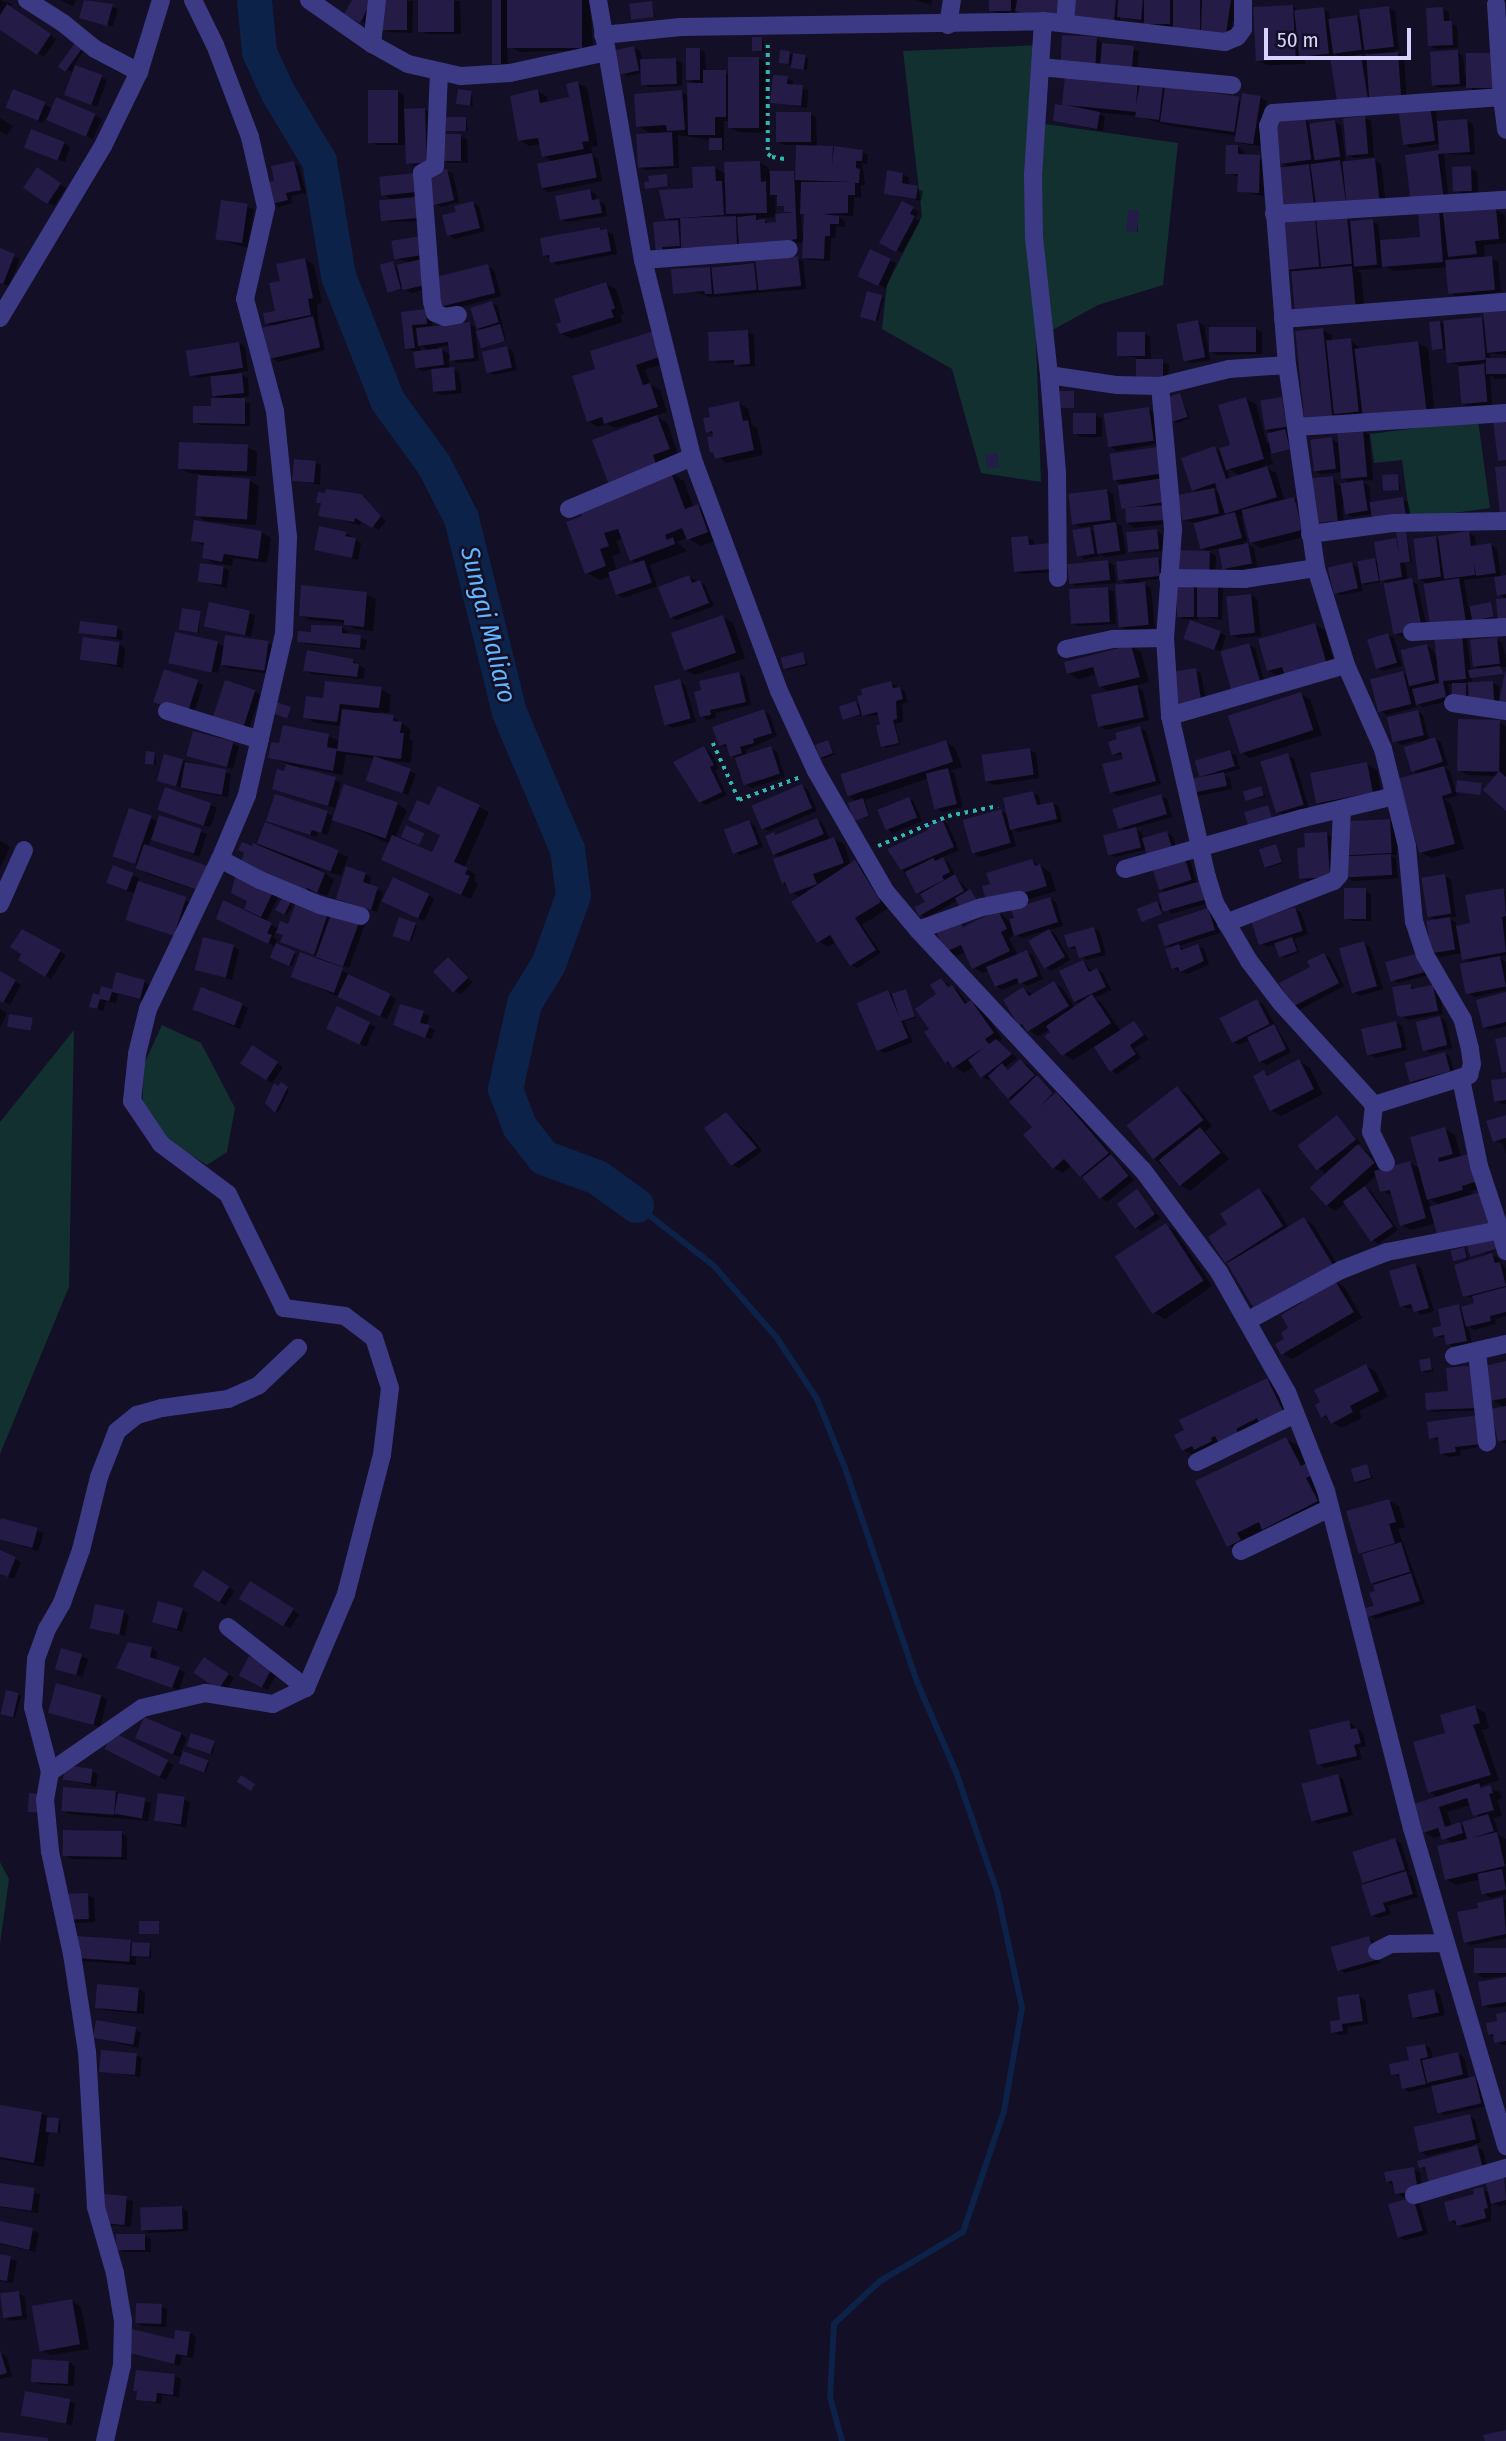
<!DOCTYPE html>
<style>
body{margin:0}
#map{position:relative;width:1506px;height:2441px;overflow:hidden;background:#130f26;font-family:"Fira Sans Condensed",sans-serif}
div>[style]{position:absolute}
.green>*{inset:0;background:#12302f}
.shadow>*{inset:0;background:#0007;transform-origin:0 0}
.stream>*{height:6px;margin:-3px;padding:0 3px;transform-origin:3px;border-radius:3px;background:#0c2248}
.river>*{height:35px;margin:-17.5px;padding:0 17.5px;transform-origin:17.5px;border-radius:17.5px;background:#0c2248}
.building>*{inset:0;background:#241b47;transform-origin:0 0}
.path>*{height:3.5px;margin-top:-1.75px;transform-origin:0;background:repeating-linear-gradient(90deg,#2fb8b0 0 3.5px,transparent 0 8.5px)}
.minor>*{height:18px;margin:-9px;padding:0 9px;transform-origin:9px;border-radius:9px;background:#3d3a85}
span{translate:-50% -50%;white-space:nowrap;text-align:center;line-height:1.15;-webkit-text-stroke:5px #130f26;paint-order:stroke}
.water-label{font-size:26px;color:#62b6ff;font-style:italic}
.scale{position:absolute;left:1264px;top:28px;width:147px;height:32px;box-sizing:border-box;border:4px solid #d9d4ff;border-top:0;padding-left:9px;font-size:21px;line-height:24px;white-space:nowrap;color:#d9d4ff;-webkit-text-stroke:5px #130f26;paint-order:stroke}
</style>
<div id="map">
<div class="green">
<i style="clip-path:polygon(1039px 45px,1045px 124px,1178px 143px,1163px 285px,1098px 305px,1036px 339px,1041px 482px,981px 473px,952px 369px,882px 329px,887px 285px,922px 216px,903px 51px)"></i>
<i style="clip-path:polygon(1478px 420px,1490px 508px,1410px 519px,1402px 460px,1374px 463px,1370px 434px)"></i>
<i style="clip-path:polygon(162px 1025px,201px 1043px,235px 1108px,227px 1152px,207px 1165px,162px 1138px,142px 1109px,144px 1064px)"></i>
<i style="clip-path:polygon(74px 1030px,69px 1287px,0 1454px,0 1122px)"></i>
<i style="clip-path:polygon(0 1862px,9px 1879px,0 1944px)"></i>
</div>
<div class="shadow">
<i style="clip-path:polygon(0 0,12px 4px,9px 8px,56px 39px,44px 57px,0 28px)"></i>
<i style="clip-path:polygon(60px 0,76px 0,73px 6px)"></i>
<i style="left:86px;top:0;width:33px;height:18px;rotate:16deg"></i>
<i style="clip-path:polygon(354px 0,375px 0,367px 25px,347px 14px)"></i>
<i style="clip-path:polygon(383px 0,413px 1px,412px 33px,389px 32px,383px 29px)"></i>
<i style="clip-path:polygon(420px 0,460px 1px,461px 34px,427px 34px,421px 31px)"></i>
<i style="clip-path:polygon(494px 0,590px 0,593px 50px,520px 52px,507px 45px,508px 67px,501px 67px,495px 63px)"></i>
<i style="clip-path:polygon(914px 0,932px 0,931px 5px)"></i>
<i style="clip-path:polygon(991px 0,1066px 0,1062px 20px,1017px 10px,1016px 15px,996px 13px,990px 10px)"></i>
<i style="clip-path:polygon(1075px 0,1236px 0,1236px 22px,1232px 21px,1232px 37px,1174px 29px,1120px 17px,1120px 23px,1079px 19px)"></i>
<i style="clip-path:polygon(652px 3px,655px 17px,632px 18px)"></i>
<i style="clip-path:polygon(1293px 7px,1300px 11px,1323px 9px,1329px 12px,1330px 21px,1357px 17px,1362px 20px,1389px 8px,1395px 11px,1399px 50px,1393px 50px,1404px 57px,1407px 102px,1344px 107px,1361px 57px,1369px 62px,1368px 53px,1340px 57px,1334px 53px,1334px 57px,1305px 58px,1305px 64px,1267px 65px,1257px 60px)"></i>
<i style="clip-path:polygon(1443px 9px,1449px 12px,1449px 23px,1457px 26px,1458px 48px,1435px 49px,1429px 45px)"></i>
<i style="clip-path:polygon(762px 38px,765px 51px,757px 52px,755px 50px)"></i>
<i style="clip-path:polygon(1097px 39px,1103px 44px,1139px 51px,1137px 71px,1068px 66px)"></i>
<i style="clip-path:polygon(75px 46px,83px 51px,74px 66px,107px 80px,97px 107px,72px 97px,74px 73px,63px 67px)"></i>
<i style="clip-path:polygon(634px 48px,640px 51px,642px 60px,676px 60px,682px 63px,682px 86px,649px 87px,643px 84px,643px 73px,628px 76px,622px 73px)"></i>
<i style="clip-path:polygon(699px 49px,705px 53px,706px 71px,730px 74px,759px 59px,768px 64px,768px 133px,739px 132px,729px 127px,729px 121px,724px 121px,724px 150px,711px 149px,711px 140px,678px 135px,679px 168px,645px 170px,639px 166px,652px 134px,638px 126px,681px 92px,689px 97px,698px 85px,688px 79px)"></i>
<i style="clip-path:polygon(781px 52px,808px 58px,807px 70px,780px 62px)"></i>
<i style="clip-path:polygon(1457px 52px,1463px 56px,1465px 76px,1499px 91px,1474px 91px,1468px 86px,1440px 88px,1434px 85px)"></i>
<i style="clip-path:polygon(787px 78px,793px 81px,792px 86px,808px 90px,807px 108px,772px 102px)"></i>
<i style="clip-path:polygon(578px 83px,587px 88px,598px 146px,591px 147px,593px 156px,598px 159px,602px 181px,549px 192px,543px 189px,556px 163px,543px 156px,541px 144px,529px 146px,520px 140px,538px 91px,547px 97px,548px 103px,571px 98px)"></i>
<i style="clip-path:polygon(1138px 83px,1242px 101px,1261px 98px,1267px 101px,1261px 146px,1243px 144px,1237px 141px,1238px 136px,1171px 126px,1136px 116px,1097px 112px,1105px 117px,1103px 131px,1055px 121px,1070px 108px,1064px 104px)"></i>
<i style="clip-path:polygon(398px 92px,404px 95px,404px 111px,425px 110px,431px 114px,433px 166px,414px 166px,408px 163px,407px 145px,377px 145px,371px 142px)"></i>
<i style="clip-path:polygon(472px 93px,473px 106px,458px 103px)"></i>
<i style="clip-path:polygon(57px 99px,102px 119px,93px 139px,46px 117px,43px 123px,13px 110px,44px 104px,53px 109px)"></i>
<i style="clip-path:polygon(1436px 110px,1437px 123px,1467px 121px,1473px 124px,1475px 155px,1444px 154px,1449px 203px,1419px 207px,1438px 152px,1441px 154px,1440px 144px,1410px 148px,1404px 144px,1400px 111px)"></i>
<i style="clip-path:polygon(evenodd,810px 114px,816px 117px,817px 147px,857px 149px,868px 155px,867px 164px,862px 163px,865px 185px,861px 185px,861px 198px,854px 197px,853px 216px,835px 215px,845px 221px,845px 227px,836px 226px,835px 238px,831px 238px,830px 261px,810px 260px,804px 257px,804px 242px,747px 249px,657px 252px,674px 222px,666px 218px,715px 168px,726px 174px,759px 162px,769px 168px,769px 173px,797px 173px,798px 145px,784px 145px,778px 142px,810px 114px,775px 196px,779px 198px,779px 204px,786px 208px,786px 215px,776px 216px,775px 196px,810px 114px,801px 213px,806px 215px,805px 232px,802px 232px,801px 213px,810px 114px,777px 217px,778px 223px,770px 224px,757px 218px,777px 217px)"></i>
<i style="clip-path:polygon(1304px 117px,1311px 125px,1335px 122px,1341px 125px,1346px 164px,1375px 160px,1381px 164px,1386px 204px,1289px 212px,1290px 168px,1281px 163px)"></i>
<i style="clip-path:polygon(0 118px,13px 126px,7px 135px,0 131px)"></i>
<i style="clip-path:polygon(1365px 118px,1371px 121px,1374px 157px,1354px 158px,1348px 155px)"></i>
<i style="clip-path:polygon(466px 119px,468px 131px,447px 130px)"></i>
<i style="clip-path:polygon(461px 136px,467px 139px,468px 163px,449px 163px,443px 160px)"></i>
<i style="clip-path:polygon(65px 143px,70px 147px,65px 162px,32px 150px)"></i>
<i style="clip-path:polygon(1238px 147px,1244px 151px,1244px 156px,1266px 160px,1264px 196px,1239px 191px,1240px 177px,1226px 173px)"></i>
<i style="clip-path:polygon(293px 163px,299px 166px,306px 193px,291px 196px,293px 203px,279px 207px,273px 203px,276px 182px)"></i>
<i style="clip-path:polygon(1470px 168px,1477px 172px,1478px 193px,1461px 194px,1455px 190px)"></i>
<i style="clip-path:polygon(447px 171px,453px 174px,459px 202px,441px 207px,435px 203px)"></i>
<i style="clip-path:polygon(43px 172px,66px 188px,54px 206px,25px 187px)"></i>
<i style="clip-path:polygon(903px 174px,909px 178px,908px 186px,923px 191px,921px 201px,886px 193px)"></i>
<i style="clip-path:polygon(666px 175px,670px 186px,646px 188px)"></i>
<i style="clip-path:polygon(381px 178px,422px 195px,411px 196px,422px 202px,423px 221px,388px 222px,382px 219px,392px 200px,383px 194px)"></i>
<i style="clip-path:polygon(590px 191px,596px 194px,597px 201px,605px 204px,607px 216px,567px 222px,561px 219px)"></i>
<i style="clip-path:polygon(223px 202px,254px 209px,248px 248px,218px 239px)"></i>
<i style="clip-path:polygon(473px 203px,479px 206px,485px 231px,455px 239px,449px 235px,458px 213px)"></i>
<i style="clip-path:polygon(903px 203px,919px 212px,915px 219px,920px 221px,902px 253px,882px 242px)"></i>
<i style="clip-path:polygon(1496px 210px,1505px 215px,1506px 243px,1484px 245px,1485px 258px,1498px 261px,1501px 292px,1456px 297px,1450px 293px,1448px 267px,1394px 271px,1382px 265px,1382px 268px,1356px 270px,1361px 273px,1365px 315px,1288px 269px,1314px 219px,1372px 221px,1378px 225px,1380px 242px,1421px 239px,1438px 211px,1444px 214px)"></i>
<i style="clip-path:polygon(1138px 213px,1138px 232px,1129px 231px)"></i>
<i style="clip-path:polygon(600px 229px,613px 234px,617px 254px,557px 265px,545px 255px)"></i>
<i style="clip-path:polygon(394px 243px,429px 258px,419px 260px,427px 264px,433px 287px,411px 293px,402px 287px,403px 290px,390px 291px,393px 263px,396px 268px,412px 263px,396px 259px)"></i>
<i style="clip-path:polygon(0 250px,20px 259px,9px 286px,0 282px)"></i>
<i style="clip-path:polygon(871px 251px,896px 263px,886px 288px,866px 279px)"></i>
<i style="clip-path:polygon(797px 258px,803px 261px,806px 289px,712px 297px,690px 291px,675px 293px,687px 270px)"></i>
<i style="clip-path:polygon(305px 259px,314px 265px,322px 303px,317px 304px,318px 320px,325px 350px,278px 362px,272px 358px,275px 327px,267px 323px,277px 312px,282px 283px)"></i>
<i style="clip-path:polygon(487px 266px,494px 270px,501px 296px,450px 310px,444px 306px)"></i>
<i style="clip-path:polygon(606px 284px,616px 289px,624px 314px,620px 316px,623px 322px,571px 339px,561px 333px)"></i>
<i style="clip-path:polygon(881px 297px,884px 298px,878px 321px,865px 317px)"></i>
<i style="clip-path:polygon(492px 303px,498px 306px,506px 341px,485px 347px,483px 330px,478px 328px)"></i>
<i style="clip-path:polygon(evenodd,1506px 311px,1506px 355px,1490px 353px,1491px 362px,1506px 360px,1506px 378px,1496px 379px,1490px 375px,1492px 405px,1468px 407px,1462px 403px,1459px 365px,1449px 362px,1448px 350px,1432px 349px,1440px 322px,1446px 326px,1482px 319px,1486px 321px,1506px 311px,1480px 363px,1489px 363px,1489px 369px,1480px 363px)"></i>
<i style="clip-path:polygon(evenodd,403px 314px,431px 315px,433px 328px,469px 324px,475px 327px,479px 361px,458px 363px,448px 358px,450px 369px,459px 372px,462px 393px,441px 395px,435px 392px,432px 370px,422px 371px,416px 367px,414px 352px,407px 348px,403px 314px,420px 345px,430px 351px,421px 352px,420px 345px,403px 314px,450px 345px,451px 355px,437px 347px,450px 345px)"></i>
<i style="clip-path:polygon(1198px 322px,1204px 325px,1210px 360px,1191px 363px,1185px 360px)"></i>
<i style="clip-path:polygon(1256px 329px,1262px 332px,1262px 354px,1217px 355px,1211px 351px)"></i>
<i style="clip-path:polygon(1322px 330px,1332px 335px,1333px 342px,1350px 340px,1360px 349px,1418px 343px,1428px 348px,1435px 416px,1317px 425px)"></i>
<i style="clip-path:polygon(748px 332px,754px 335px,755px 366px,742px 367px,736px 363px,717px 363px,711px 360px)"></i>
<i style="clip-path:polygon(evenodd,653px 333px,670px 361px,645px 370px,650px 384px,660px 390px,667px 412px,655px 416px,667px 423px,678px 454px,662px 460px,667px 475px,671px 474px,684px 481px,694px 508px,698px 506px,711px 514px,720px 539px,701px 546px,687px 538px,677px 542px,687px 551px,650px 565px,657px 586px,623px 598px,617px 594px,611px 576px,600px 580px,587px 573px,584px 518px,624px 491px,637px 424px,636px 422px,615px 428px,607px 424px,598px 427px,588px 421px,598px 370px,653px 333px,623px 538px,631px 560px,638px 564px,617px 571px,612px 556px,621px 553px,616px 541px,623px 538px)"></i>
<i style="clip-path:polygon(1144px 333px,1150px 337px,1151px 361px,1169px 364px,1168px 386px,1137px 382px,1137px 358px,1119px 355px)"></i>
<i style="clip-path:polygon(239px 343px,245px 347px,248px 371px,237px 372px,248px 378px,249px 396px,234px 400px,250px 403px,250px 426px,201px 425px,195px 422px,220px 399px,213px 395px,211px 376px,197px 378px,191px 374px)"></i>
<i style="clip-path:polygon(506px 348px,513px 351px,517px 370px,494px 375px,488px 372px)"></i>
<i style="clip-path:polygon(1180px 394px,1190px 418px,1177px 423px,1174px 421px)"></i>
<i style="clip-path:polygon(evenodd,1246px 399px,1256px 404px,1267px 444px,1273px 434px,1266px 430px,1282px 399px,1288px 402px,1292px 430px,1287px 431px,1291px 450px,1274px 454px,1269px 451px,1273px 464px,1264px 466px,1276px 473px,1285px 501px,1294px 498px,1303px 504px,1306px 536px,1297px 503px,1294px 503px,1303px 537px,1261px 548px,1251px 542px,1245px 515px,1241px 516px,1247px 541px,1243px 542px,1254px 548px,1257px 567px,1230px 571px,1224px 568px,1220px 548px,1208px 551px,1216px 556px,1215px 580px,1223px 590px,1222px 620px,1198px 616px,1198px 620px,1184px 619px,1178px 616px,1209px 552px,1202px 548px,1195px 523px,1185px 520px,1199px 493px,1193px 490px,1215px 448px,1223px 453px,1232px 446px,1246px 399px,1227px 468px,1241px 476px,1230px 480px,1227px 468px,1246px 399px,1218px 487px,1221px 494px,1212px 489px,1218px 487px)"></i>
<i style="clip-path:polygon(739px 403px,748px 409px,752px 425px,757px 428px,763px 455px,726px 463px,712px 451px,717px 437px,708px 431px)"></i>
<i style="clip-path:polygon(1148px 409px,1154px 412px,1160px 443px,1117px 451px,1111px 447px)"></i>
<i style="clip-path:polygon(1096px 415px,1102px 419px,1102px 437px,1081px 437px,1075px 433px)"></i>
<i style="clip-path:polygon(1363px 431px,1369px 434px,1373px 480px,1360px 481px,1369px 486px,1371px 504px,1402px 499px,1408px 502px,1412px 520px,1374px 514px,1352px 517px,1346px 513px,1345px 505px,1342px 505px,1344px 524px,1324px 526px,1318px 523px,1333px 478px,1339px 486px,1352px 484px,1342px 478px,1342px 472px,1321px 474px,1315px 471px,1332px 439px,1339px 444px)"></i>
<i style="clip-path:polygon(247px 447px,257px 452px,256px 476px,216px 475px,216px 478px,249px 480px,259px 486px,256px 525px,206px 521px,197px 515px,200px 474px,189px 473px,179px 468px)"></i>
<i style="clip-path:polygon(1156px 449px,1172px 523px,1134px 528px,1128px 524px,1127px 510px,1122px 507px,1124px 485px,1116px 481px)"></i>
<i style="clip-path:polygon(315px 462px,321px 466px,320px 485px,294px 480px)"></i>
<i style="clip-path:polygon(1398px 476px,1401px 490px,1385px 490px)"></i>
<i style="clip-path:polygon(1107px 490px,1113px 494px,1117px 524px,1122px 527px,1126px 554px,1105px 557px,1099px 554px,1100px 556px,1085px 559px,1079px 555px,1090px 529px,1096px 532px,1097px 525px,1080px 527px,1074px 523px)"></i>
<i style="clip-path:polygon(361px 496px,386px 521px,379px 530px,362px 520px,360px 525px,320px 515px,323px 504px,318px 502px)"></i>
<i style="clip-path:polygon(1157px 531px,1163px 535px,1164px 551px,1134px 553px,1128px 550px)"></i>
<i style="clip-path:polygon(261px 532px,271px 538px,267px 563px,233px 558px,232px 566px,216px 563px,229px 571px,227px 588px,199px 581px,220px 567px,204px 557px,205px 546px,192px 540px)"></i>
<i style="clip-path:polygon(1406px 532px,1412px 562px,1405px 563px,1408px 581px,1417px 584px,1428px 631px,1402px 637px,1396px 633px,1391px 585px,1380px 579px,1381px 582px,1365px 585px,1361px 582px,1363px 591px,1341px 595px,1335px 592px,1352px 564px,1360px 569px,1375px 560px,1379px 562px,1395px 540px,1399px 542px)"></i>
<i style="clip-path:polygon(346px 533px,361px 543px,358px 560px,316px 549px)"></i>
<i style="clip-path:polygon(1469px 533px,1475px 537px,1476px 547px,1491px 545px,1497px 549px,1501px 577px,1506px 577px,1506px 599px,1499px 595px,1496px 576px,1464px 580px,1468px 607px,1491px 603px,1495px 618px,1476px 621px,1470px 618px,1471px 625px,1432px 626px,1426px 583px,1420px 579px,1436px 538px,1441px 541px)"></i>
<i style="clip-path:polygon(1028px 538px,1034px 541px,1034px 546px,1058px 572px,1021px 574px,1015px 571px)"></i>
<i style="clip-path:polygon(1157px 559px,1163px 562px,1165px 578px,1140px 581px,1151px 588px,1155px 628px,1127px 630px,1121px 627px,1131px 586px,1120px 579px)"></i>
<i style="clip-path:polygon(1108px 562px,1114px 565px,1116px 583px,1076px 586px,1070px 583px)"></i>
<i style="clip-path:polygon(689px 577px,705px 585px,714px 606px,677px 620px,671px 617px)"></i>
<i style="clip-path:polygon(1108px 589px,1114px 592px,1116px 624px,1078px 626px,1072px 623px)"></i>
<i style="clip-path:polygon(366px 594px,376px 599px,373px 631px,356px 629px,345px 623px,310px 620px,300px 615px)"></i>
<i style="clip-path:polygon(1251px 595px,1257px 599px,1261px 636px,1238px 638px,1231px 635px)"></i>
<i style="clip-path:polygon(200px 612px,199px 633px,183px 630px)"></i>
<i style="clip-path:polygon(249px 613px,255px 616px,251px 637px,206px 625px)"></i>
<i style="clip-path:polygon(723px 617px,733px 623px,745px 658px,695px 675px,685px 670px)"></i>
<i style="clip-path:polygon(1315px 625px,1325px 630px,1336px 670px,1278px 676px,1268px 670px)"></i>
<i style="clip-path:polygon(117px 628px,123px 632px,122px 640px,80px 632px)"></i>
<i style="clip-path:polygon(341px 628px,348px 631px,348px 636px,367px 640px,365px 650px,305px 644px,299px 641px,313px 634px)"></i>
<i style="clip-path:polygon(1220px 632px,1226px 636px,1221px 651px,1192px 641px)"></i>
<i style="clip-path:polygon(1388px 635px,1394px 638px,1402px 666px,1383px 671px,1377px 668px)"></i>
<i style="clip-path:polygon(evenodd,1461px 636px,1467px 639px,1471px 671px,1482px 670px,1475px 666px,1496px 639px,1502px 642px,1506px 658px,1506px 667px,1501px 667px,1502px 675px,1471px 677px,1472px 684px,1493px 683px,1499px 686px,1500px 705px,1470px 688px,1468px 688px,1467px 699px,1454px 684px,1448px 684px,1452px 700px,1423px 707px,1415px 703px,1417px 707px,1387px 715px,1381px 711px,1403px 673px,1409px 676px,1427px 646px,1433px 650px,1439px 664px,1461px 636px,1470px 682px,1470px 688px,1462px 683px,1470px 682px)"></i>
<i style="clip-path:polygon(217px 643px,225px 647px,268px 643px,274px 647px,271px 674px,229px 668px,220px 663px,218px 673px,171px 662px)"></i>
<i style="clip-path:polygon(119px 644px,125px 648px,123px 668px,81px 659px)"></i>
<i style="clip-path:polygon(1249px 645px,1255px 648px,1266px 687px,1222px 652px)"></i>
<i style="clip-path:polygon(1131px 646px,1141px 652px,1149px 682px,1134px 686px,1143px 691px,1149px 720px,1106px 730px,1100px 726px,1111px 693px,1100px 686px,1097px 674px,1078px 679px,1069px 673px)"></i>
<i style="clip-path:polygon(308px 652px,352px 660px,365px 669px,363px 679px,311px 674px,305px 670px)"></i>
<i style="clip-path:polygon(803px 654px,808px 665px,786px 670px)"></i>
<i style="clip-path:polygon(1195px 670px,1201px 673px,1207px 708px,1172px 674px)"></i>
<i style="clip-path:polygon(739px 674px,745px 677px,751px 705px,715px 713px,716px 718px,707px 720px,701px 716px)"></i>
<i style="clip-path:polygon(679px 681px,685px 685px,696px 722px,673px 728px,667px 725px)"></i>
<i style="clip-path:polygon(197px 682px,203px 685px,193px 715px,161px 704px)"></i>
<i style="clip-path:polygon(891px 683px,905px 692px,908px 702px,902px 704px,903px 722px,895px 724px,900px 744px,885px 748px,886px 725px,879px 715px,844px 717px,856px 703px,861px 705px)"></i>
<i style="clip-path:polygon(381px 689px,391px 695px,389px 713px,379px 712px,379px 715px,393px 717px,411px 730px,409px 739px,413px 741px,411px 763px,384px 760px,416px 774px,408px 795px,374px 782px,375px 759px,346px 754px,342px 775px,303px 767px,302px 770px,341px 782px,335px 808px,397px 804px,407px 810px,395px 838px,433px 854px,442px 835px,430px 807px,439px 788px,489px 812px,464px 868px,476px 875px,474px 881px,478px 883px,471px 899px,392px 865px,390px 844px,333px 819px,327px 835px,318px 832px,316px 837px,274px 823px,276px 796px,334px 816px,337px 809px,274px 788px,288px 764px,270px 757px,281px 745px,284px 727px,329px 736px,340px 742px,342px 726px,315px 723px,305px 717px,324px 700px)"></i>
<i style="clip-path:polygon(254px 691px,260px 695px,248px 732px,220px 723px)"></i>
<i style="clip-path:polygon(1301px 694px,1310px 699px,1322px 735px,1250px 758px,1241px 752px)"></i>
<i style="clip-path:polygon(764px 711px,770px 715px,777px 736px,745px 750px,747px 756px,771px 748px,777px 752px,785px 777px,752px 788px,746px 784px,738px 759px,732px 756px,729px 748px,721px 745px)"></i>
<i style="clip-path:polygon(1417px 711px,1423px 715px,1429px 741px,1435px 739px,1441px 742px,1448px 765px,1443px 767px,1450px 771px,1457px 796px,1444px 799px,1451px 804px,1464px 849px,1431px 858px,1421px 852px,1419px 775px,1412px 770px,1419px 740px,1401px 745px,1395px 741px)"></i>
<i style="clip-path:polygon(1499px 722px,1506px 726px,1506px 808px,1497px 776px,1468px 775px,1458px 770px)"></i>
<i style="clip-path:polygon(1140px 728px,1146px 731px,1161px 784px,1118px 796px,1112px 792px,1125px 760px,1124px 756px,1113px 754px,1119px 741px)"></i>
<i style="clip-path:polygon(828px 742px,835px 754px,824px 759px,821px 757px)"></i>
<i style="clip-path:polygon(946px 742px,955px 748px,962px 767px,950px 771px,954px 773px,963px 807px,943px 812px,937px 809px,929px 778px,865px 800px,870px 817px,855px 819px,858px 802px,850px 797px)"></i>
<i style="clip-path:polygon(233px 743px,239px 747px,233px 769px,188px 755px)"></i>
<i style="clip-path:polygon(704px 748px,710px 751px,719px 768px,715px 771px,727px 795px,706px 805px,700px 802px)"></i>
<i style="clip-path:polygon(1030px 750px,1036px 753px,1039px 778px,994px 785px,988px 782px)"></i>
<i style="clip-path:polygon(1230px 752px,1236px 756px,1240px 769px,1223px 774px,1230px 778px,1232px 789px,1197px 796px,1191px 793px,1205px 778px,1201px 776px)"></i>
<i style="clip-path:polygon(155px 753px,156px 765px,147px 763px)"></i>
<i style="clip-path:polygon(1287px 755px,1294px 759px,1309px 808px,1284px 815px,1278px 812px,1262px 762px)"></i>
<i style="clip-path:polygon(182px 760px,231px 774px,228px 797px,188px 790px,160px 780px)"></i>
<i style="clip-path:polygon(1367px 764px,1377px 770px,1382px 796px,1326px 806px,1316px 801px)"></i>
<i style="clip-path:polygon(802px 786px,808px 790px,817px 811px,769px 831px,763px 828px)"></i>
<i style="clip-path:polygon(1261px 788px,1266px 797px,1247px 800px)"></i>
<i style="left:166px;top:790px;width:54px;height:21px;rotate:19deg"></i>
<i style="clip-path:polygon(1033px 793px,1039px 797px,1041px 806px,1053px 803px,1059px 807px,1062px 822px,1018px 832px,1011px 828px,1016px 846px,981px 857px,975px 854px,1001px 811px,1009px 816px)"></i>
<i style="clip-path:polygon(1161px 796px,1167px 799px,1172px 817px,1133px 828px,1142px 833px,1144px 839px,1167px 833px,1173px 836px,1177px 852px,1147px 849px,1115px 857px,1109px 854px,1127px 831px,1119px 826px)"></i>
<i style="clip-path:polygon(908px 798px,914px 802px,922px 821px,893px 833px,887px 829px)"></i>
<i style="clip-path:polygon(130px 810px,159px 822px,207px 834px,199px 857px,151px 838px,148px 847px,211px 895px,148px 874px,138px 868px,139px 866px,115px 856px)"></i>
<i style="clip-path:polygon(817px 820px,823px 824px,830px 840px,834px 839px,844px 844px,851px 865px,855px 862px,865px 868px,890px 907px,862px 925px,881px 953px,857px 968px,851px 965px,836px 942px,828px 947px,818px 941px,800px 898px,783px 883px,781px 858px,774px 854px,774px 834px,777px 836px)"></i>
<i style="clip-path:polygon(942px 821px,948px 824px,959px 850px,941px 858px,949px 863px,956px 877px,978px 901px,958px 900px,926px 918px,920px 914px,927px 902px,902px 869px)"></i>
<i style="clip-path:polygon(1390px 821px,1396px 825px,1397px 855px,1390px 855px,1396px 859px,1398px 878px,1353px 881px,1347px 877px,1354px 858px,1345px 853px)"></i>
<i style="clip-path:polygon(749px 822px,755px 826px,763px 847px,740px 855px,734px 851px)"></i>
<i style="clip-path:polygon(266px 824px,348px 857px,341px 876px,318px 868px,334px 880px,327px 896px,317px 892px,315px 897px,246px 853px,243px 844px,257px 847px)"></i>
<i style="clip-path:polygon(1326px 834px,1332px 837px,1335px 880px,1307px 881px,1301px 878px,1306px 849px)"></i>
<i style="clip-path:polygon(0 841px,10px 847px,0 868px)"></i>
<i style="clip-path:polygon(1276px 846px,1283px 863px,1268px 868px,1266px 866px)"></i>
<i style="clip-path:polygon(1184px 857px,1190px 861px,1197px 884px,1211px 902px,1171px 914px,1169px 910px,1161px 908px,1162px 912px,1141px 919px,1157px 903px,1164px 907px,1166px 893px,1161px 890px)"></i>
<i style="clip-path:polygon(1032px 861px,1050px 872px,1056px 891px,998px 909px)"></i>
<i style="clip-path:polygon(114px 867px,139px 878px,137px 883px,195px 904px,184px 939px,129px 919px,136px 894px,114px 886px)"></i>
<i style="clip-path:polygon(366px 874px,371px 878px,369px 886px,383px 892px,377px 912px,338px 898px)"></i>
<i style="clip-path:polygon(1445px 876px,1451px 880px,1456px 917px,1447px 918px,1456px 922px,1456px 928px,1472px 925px,1504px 890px,1506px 892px,1506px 955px,1498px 957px,1506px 962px,1506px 990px,1475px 997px,1469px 993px,1473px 964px,1463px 958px,1462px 953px,1440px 957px,1434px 953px,1437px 921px,1429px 916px)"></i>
<i style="clip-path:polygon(1365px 890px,1371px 894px,1371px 921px,1352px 921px,1346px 918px)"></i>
<i style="clip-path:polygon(233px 893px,280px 893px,266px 922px,279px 929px,289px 926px,297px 904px,365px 924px,349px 968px,331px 962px,330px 964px,396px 999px,387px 1019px,299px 979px,318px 956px,288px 945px,284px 935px,276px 930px,273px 937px,277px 940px,275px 945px,296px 954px,292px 966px,272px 957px,276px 947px,224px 922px,244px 912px,249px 901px)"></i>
<i style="clip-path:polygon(428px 895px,434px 899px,424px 921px,390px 905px)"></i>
<i style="left:283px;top:899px;width:11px;height:12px;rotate:27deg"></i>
<i style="clip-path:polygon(1050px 899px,1056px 902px,1063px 926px,1048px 930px,1055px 934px,1070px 960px,1051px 971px,1045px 967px,1045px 931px,1022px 938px,1016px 934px,1009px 938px,1018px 956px,1027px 952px,1033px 955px,1043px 979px,1027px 986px,1020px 982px,1002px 990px,996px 986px,989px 970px,983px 973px,973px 967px,966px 952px,956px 956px,947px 951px,959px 922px,967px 927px,998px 912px,1009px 921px)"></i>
<i style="clip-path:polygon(1295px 909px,1301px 913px,1308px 934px,1294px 939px,1299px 952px,1284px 958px,1277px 944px,1268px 947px,1262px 944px)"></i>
<i style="clip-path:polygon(1208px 910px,1214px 913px,1220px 933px,1178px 946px,1185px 950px,1198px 946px,1204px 949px,1209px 964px,1188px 974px,1179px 971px,1173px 968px,1172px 948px,1166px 944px)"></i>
<i style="clip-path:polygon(415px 925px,417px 926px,411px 942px,397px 936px)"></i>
<i style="clip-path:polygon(1094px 928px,1100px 932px,1106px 955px,1086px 960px,1078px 950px,1069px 947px)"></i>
<i style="clip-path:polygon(22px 931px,66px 955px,51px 979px,20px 960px,23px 954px)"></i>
<i style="clip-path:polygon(1364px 943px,1370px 947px,1383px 989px,1360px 996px,1354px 992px)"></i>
<i style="clip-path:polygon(233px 946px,239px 950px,232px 980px,197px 969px)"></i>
<i style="clip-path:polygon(1324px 955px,1330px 958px,1344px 986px,1299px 1010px,1293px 1006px)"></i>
<i style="clip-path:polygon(1425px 958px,1429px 975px,1398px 983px,1392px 980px)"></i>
<i style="clip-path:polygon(448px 960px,473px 982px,461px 994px,455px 991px)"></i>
<i style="clip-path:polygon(1083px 962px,1093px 972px,1097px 970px,1103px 973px,1111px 990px,1094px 998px,1101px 1002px,1121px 1032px,1134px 1023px,1149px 1039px,1134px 1048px,1141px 1058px,1117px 1074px,1111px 1070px,1095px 1046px,1073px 1060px,1054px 1048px,1046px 1037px,1053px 1032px,1051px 1029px,1038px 1036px,1020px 1024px,1023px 989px,1034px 995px,1054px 983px,1063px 989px,1076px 1009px,1081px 1004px,1075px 1001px)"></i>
<i style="clip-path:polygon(0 973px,21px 985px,10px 1005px,0 999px)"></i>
<i style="clip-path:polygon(941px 980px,958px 990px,968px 1004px,971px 1002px,981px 1007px,1002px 1039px,998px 1042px,1017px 1058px,1005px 1067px,1010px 1071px,1021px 1061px,1027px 1064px,1055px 1094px,1065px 1099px,1134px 1180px,1107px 1202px,1101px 1198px,1072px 1165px,1063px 1173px,1054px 1168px,1035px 1127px,991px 1078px,988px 1080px,982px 1077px,974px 1066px,964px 1073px,947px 1062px,932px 1029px)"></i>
<i style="clip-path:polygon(144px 982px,150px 985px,146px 1001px,118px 994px,116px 1003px,106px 1001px,103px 1011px,91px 1007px,100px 997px,113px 991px)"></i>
<i style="clip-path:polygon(1410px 985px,1417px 990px,1433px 987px,1439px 990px,1443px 1014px,1408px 1020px,1402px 1016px)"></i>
<i style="clip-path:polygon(906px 991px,916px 1018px,904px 1021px,913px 1042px,885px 1053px,879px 1050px,875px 998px,888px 992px,893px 995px)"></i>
<i style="clip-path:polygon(1506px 994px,1506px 1026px,1490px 1030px,1484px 1027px)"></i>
<i style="clip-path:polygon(1257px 1001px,1263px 1004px,1291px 1052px,1267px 1065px,1261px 1062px,1250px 1040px,1239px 1045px,1233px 1042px)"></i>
<i style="clip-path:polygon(242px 1004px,248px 1008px,240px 1029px,201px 1013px)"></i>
<i style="clip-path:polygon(401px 1006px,430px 1016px,426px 1026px,435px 1030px,431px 1039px,401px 1028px)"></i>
<i style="clip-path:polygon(338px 1008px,375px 1027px,366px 1047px,334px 1031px)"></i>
<i style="clip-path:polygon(0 1009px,7px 1013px,0 1028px)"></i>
<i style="clip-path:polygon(1440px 1017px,1446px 1021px,1452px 1048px,1430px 1053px,1424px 1049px)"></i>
<i style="clip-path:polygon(1396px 1023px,1402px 1026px,1407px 1050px,1375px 1058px,1369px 1054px)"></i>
<i style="clip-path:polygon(253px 1048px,283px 1067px,272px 1083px,267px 1080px)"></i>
<i style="clip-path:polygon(1444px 1053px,1450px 1057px,1455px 1074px,1418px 1084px,1411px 1081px)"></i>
<i style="clip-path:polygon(1299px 1061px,1309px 1067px,1323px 1094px,1281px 1116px,1271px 1110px,1264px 1072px,1271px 1076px)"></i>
<i style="clip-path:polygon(1506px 1080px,1506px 1104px,1502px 1104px,1496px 1101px)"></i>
<i style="clip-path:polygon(282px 1084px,289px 1090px,278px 1113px,271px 1109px)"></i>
<i style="clip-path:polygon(1177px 1088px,1187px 1094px,1212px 1126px,1205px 1132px,1229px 1159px,1190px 1191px,1180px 1185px,1155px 1159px)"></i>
<i style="clip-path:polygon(726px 1114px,748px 1133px,762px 1151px,739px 1168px,733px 1165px,707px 1128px)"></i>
<i style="clip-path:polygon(evenodd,1337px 1117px,1361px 1143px,1357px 1146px,1368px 1152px,1384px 1170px,1410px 1163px,1421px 1169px,1445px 1129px,1455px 1135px,1461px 1157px,1484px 1187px,1471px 1191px,1472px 1196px,1436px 1223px,1411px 1230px,1401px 1224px,1393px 1196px,1382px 1191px,1377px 1175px,1363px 1187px,1371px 1191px,1398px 1230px,1378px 1244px,1372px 1240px,1346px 1202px,1336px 1211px,1327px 1206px,1324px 1172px,1318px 1168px,1337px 1117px,1428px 1198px,1440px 1205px,1431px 1208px,1428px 1198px)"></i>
<i style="clip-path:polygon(1506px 1117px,1506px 1154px,1503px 1144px,1495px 1141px)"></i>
<i style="clip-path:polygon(1259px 1190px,1269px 1196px,1289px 1228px,1304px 1219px,1313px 1225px,1342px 1272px,1226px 1262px,1229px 1225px)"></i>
<i style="clip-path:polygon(1137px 1191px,1160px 1218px,1142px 1231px,1136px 1228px)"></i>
<i style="clip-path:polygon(1166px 1225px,1175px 1231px,1212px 1286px,1165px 1319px,1155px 1313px)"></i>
<i style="clip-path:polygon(1494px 1237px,1499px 1249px,1488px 1253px,1498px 1258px,1506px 1269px,1506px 1316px,1495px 1319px,1496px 1324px,1474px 1330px,1468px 1326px,1472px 1343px,1454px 1347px,1448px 1344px,1447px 1338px,1435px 1336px,1459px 1306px,1463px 1308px,1476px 1305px,1474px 1298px,1464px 1296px,1468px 1259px,1456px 1260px,1463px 1249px,1466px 1250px,1469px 1262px,1488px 1256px,1487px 1253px,1472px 1255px)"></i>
<i style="clip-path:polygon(1415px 1265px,1421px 1268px,1434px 1311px,1421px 1315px,1414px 1307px,1408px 1309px,1402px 1306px)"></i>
<i style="clip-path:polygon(1334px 1281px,1344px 1286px,1362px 1318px,1292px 1359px,1282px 1353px,1286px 1340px)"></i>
<i style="clip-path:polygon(1430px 1360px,1434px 1371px,1425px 1373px,1423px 1371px)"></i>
<i style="clip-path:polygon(1506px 1363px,1506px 1444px,1499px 1440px,1506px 1408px,1492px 1400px)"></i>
<i style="clip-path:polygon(1366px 1366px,1375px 1371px,1388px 1397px,1359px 1411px,1362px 1418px,1341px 1428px,1323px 1416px)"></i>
<i style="clip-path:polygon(1267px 1380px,1276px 1385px,1292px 1418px,1193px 1455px,1183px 1450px)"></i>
<i style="clip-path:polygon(1450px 1392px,1483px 1410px,1434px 1412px,1428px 1409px)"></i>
<i style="clip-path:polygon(1429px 1423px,1487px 1446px,1460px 1450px,1461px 1455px,1448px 1457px,1442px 1453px,1440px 1441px,1431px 1438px)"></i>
<i style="clip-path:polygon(1286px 1439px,1299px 1446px,1330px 1509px,1242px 1553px,1229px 1545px)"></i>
<i style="clip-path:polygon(1367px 1466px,1373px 1478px,1359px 1483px,1357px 1482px)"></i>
<i style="clip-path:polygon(1389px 1501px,1399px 1506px,1405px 1527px,1398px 1529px,1425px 1604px,1375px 1619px,1369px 1615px,1376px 1607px,1377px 1592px,1361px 1553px)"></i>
<i style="left:3px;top:1520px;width:43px;height:19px;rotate:18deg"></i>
<i style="clip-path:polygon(0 1552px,21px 1562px,14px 1579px,0 1573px)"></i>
<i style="left:204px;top:1572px;width:36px;height:17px;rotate:32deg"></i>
<i style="left:251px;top:1584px;width:57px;height:17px;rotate:32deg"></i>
<i style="clip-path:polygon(182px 1610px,188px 1613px,182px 1632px,153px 1622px)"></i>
<i style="clip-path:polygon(123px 1612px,129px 1615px,125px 1636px,92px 1627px)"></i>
<i style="clip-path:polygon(152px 1648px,157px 1652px,156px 1660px,185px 1672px,179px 1690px,124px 1670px)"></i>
<i style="left:62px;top:1650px;width:28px;height:19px;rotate:19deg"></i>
<i style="left:250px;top:1658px;width:31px;height:19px;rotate:29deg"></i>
<i style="clip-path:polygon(211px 1662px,234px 1678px,225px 1692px,196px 1672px)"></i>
<i style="clip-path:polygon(18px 1695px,21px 1696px,15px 1718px,4px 1715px)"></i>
<i style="clip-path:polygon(101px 1696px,107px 1700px,100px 1727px,50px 1712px)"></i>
<i style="clip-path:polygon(evenodd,1475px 1707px,1485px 1713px,1489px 1728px,1482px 1730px,1499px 1780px,1480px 1786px,1500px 1792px,1502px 1798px,1497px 1800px,1502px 1815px,1494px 1818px,1499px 1835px,1506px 1839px,1506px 1894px,1491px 1898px,1485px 1894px,1481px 1879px,1456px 1885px,1446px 1879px,1453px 1844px,1442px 1835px,1434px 1838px,1424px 1832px,1439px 1798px,1430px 1792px,1447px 1734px,1475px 1707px,1470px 1805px,1480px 1818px,1466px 1828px,1460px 1824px,1452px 1827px,1447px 1812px,1470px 1805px)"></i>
<i style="clip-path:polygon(1349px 1722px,1363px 1733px,1366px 1746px,1359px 1748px,1362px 1759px,1325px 1768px,1319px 1764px)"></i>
<i style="left:113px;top:1734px;width:68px;height:17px;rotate:27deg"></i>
<i style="clip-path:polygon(181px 1734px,187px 1738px,181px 1752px,209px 1763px,206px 1772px,183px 1764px,182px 1758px,143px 1741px)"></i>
<i style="clip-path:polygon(214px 1743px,213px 1754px,191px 1747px)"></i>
<i style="clip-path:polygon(92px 1771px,98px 1774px,96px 1787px,64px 1779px)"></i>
<i style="clip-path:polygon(1337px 1776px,1343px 1779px,1353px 1815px,1318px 1824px,1312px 1820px)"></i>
<i style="clip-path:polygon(116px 1792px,151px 1803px,148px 1821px,69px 1814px,63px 1810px)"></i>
<i style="clip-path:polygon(184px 1799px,190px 1802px,186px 1828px,155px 1820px)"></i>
<i style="clip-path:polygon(121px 1833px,127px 1837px,127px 1860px,71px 1859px,65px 1855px)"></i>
<i style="clip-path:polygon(1395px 1840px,1401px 1843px,1410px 1872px,1407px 1873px,1412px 1876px,1418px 1897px,1388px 1906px,1391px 1914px,1378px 1918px,1372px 1914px,1354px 1853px)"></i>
<i style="clip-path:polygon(88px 1895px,94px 1898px,95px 1922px,76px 1923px,70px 1919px)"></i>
<i style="clip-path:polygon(1503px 1899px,1506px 1900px,1506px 1938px,1471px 1945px,1465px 1942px,1480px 1909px)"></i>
<i style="clip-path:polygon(1369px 1938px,1375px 1942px,1381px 1963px,1345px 1973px,1339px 1969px)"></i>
<i style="clip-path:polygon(131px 1942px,151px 1946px,151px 1958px,136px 1957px,136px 1965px,83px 1961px,77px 1957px)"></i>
<i style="clip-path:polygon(1506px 1949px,1506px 1976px,1484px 1978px,1478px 1975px)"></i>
<i style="clip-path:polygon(1506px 1979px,1506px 2006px,1490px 2008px,1484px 2005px)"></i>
<i style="clip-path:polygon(98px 1986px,139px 1989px,145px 1993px,144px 2014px,103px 2010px,97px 2007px)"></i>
<i style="clip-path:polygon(1434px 1991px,1440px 1994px,1445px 2015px,1420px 2020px,1414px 2017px)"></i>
<i style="clip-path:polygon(1359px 1996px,1365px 2000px,1368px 2024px,1347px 2027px,1348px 2034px,1339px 2035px,1333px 2031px)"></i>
<i style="clip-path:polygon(1506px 2014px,1506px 2045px,1502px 2045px,1490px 2034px)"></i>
<i style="clip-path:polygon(135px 2029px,141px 2033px,138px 2048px,94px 2037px)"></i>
<i style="clip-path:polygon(1425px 2045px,1431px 2049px,1433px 2059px,1458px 2054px,1464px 2057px,1469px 2079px,1481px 2081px,1486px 2106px,1444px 2115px,1438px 2111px,1433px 2086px,1409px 2092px,1403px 2088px,1401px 2077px,1393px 2074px)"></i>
<i style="clip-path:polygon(136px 2055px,142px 2058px,140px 2077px,101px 2071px)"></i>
<i style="clip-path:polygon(0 2107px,42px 2114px,61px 2121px,60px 2133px,49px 2132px,44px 2167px,0 2159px)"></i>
<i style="clip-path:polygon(1469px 2116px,1475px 2119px,1481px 2142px,1473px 2145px,1483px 2150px,1488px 2172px,1427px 2171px,1421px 2167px,1460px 2151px,1459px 2148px,1428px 2156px,1422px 2153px)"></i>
<i style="clip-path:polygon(1414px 2169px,1420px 2173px,1423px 2194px,1402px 2197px,1388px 2181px)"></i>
<i style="clip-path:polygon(1504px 2177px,1506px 2205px,1499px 2206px,1491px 2202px,1491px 2221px,1464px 2228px,1450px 2221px,1482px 2189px,1490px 2193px)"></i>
<i style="clip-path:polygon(0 2185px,40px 2194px,38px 2213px,0 2207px)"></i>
<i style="clip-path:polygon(106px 2196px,133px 2201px,131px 2227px,110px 2225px)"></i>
<i style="clip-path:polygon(1413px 2199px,1419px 2202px,1428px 2234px,1405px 2240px,1399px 2237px)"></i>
<i style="clip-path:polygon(182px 2208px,188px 2212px,188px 2231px,148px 2233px,142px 2229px)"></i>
<i style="clip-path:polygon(0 2222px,39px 2233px,35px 2252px,0 2244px)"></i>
<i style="clip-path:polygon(145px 2236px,151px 2239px,151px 2252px,124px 2252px,118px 2248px)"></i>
<i style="clip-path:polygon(0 2256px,17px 2261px,13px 2283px,0 2281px)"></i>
<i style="clip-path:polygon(18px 2293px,25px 2297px,27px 2319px,10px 2321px,4px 2317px)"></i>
<i style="clip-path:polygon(72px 2301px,81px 2307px,89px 2349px,51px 2355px,41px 2350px)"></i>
<i style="clip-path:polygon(161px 2306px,167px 2309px,166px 2327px,143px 2326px,137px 2322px)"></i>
<i style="clip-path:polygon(190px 2333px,196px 2337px,193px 2358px,182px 2356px,180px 2366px,128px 2351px,176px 2342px)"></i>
<i style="clip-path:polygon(0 2353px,7px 2357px,12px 2376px,0 2379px)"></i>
<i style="clip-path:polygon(69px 2362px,75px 2366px,74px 2386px,39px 2384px,33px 2381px)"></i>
<i style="clip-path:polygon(175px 2376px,181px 2379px,179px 2397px,162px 2395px,161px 2404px,138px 2399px,138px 2392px,135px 2390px)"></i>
<i style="clip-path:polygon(69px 2401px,75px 2404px,72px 2425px,22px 2414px)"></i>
</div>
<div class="stream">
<i style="left:636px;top:1205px;width:99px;rotate:38deg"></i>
<i style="left:714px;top:1266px;width:96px;rotate:48.8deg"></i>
<i style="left:777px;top:1338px;width:73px;rotate:56.7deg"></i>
<i style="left:817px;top:1399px;width:74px;rotate:67.9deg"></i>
<i style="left:845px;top:1468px;width:226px;rotate:71.4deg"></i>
<i style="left:917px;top:1682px;width:98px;rotate:66.6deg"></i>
<i style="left:956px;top:1772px;width:126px;rotate:71deg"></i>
<i style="left:997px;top:1891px;width:120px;rotate:77.9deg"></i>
<i style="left:1022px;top:2008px;width:105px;rotate:99.9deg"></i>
<i style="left:1004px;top:2111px;width:128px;rotate:108.7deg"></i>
<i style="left:963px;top:2232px;width:96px;rotate:149.4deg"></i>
<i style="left:880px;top:2281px;width:63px;rotate:136.9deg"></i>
<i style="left:834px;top:2324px;width:73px;rotate:93.1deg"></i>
<i style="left:830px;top:2397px;width:46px;rotate:74.7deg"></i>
</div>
<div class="river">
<i style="left:254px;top:0;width:52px;rotate:84.5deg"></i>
<i style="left:259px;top:52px;width:45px;rotate:65.1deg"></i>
<i style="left:278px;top:93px;width:79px;rotate:58.9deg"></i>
<i style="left:319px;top:161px;width:117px;rotate:80.6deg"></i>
<i style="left:338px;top:276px;width:133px;rotate:68.4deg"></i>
<i style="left:387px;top:400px;width:80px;rotate:54.1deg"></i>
<i style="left:434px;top:465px;width:59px;rotate:63deg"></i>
<i style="left:461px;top:518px;width:200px;rotate:76.1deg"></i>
<i style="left:509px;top:712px;width:149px;rotate:67.1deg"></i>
<i style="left:567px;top:849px;width:46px;rotate:82.6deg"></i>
<i style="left:573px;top:895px;width:73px;rotate:109.9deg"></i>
<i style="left:548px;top:964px;width:46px;rotate:121.6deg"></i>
<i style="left:524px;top:1003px;width:88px;rotate:102.5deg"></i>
<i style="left:505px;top:1089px;width:40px;rotate:69deg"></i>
<i style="left:519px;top:1126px;width:39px;rotate:52deg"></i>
<i style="left:543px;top:1157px;width:58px;rotate:20.3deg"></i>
<i style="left:597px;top:1177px;width:48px;rotate:35.7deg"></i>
</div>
<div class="building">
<i style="clip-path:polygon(84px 0,113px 4px,107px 26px,79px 18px)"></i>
<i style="clip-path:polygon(352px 0,372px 0,360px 23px,344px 14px)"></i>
<i style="left:382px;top:0;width:25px;height:30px"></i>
<i style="left:418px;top:0;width:36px;height:32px"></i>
<i style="left:492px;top:0;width:9px;height:64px"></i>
<i style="left:507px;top:0;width:75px;height:48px"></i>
<i style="left:989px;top:0;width:22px;height:11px"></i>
<i style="clip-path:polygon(1017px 0,1059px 0,1056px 18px,1015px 11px)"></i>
<i style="clip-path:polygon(1073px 0,1116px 0,1114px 21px,1071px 16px)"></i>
<i style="clip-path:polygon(1118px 0,1143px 0,1141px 20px,1117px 17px)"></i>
<i style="left:1144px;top:0;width:26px;height:24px"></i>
<i style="left:1173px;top:0;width:27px;height:31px"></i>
<i style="clip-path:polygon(1202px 0,1231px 0,1226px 34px,1201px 33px)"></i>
<i style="left:652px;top:1px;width:16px;height:23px;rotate:83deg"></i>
<i style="clip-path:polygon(7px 4px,51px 34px,37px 55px,0 30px,0 15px)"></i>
<i style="left:1293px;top:5px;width:54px;height:40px;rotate:87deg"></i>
<i style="left:1389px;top:6px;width:41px;height:30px;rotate:83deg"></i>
<i style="left:1324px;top:7px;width:47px;height:30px;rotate:84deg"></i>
<i style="clip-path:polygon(1443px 7px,1444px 21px,1452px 21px,1453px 45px,1428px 46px,1426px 8px)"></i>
<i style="left:1357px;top:15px;width:35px;height:29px;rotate:82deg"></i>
<i style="left:1062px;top:35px;width:35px;height:28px;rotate:3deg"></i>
<i style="left:752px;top:37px;width:10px;height:14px"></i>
<i style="left:75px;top:43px;width:9px;height:29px;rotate:36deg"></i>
<i style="left:1102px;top:43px;width:32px;height:22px;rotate:5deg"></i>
<i style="left:634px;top:46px;width:25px;height:19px;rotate:78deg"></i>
<i style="left:686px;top:48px;width:14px;height:32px"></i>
<i style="left:780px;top:50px;width:10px;height:13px;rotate:6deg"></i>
<i style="left:1458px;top:50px;width:34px;height:28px;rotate:87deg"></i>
<i style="left:1398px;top:52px;width:47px;height:32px;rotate:86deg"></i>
<i style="left:793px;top:53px;width:13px;height:15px;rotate:9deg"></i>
<i style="left:1466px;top:53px;width:27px;height:35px"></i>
<i style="left:1361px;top:55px;width:46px;height:31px;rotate:81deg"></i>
<i style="left:728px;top:57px;width:31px;height:71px"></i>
<i style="left:676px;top:58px;width:26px;height:36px;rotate:88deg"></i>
<i style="left:75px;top:65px;width:29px;height:32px;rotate:20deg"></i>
<i style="clip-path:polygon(703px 70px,726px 70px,726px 117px,715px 117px,715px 135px,688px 135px,687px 83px,703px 83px)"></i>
<i style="clip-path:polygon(773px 75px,788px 76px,787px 84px,803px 85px,801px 106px,770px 103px)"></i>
<i style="clip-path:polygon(1065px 75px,1138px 81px,1136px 105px,1140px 83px,1163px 86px,1159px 120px,1135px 117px,1136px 112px,1066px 105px,1100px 112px,1097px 129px,1053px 121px,1055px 104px,1062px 105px)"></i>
<i style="clip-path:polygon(578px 81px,589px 141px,582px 142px,584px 149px,542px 157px,538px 138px,518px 141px,510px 96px,538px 89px,540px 103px,569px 97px,566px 84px)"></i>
<i style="left:1165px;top:86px;width:75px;height:36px;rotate:8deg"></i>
<i style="left:13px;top:89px;width:35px;height:20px;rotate:22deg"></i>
<i style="left:458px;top:89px;width:14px;height:15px;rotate:8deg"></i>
<i style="left:368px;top:90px;width:30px;height:53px"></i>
<i style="clip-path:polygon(682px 90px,685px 130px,667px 131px,666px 125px,636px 127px,634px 94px)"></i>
<i style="left:1242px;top:93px;width:19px;height:49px;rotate:9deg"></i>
<i style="left:56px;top:97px;width:43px;height:25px;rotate:23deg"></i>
<i style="left:1430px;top:105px;width:36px;height:32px;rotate:82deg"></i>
<i style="left:425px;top:108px;width:55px;height:21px;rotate:88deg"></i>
<i style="left:811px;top:112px;width:30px;height:35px;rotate:90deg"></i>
<i style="left:1305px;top:115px;width:45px;height:31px;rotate:82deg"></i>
<i style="left:1365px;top:116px;width:38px;height:22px;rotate:85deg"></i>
<i style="left:446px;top:117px;width:20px;height:14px"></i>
<i style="clip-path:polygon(1467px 119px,1470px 152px,1438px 154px,1444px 200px,1411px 204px,1405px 155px,1439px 150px,1437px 121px)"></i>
<i style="left:1335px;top:120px;width:37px;height:26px;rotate:82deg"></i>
<i style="left:31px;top:129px;width:36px;height:20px;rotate:21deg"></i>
<i style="left:672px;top:132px;width:34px;height:36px;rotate:87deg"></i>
<i style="left:440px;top:134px;width:21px;height:27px"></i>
<i style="left:709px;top:138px;width:13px;height:12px"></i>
<i style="clip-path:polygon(796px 145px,833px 146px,832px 167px,834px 146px,863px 150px,862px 161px,856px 161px,856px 168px,860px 169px,859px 183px,855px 183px,855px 195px,848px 195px,848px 213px,823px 214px,839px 216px,839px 224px,830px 224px,830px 236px,825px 236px,824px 259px,802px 258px,804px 214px,800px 214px,801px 182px,850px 182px,795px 180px)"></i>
<i style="clip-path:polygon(1226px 145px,1238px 145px,1238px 154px,1260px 155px,1259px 193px,1237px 192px,1238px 174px,1225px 174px)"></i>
<i style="left:592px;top:153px;width:25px;height:56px;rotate:79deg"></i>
<i style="left:1375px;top:158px;width:44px;height:33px;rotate:84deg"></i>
<i style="left:1340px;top:160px;width:42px;height:30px;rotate:82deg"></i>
<i style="clip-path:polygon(294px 161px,301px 190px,286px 193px,288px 200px,272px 204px,267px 182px,274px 181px,271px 166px)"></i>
<i style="clip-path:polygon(760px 161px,761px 182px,766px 181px,767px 213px,726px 214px,724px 162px)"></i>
<i style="left:1309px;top:164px;width:41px;height:33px;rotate:83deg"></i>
<i style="clip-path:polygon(715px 166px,716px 181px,722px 181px,724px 215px,665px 219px,659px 190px,693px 188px,692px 167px)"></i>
<i style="left:1471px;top:166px;width:25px;height:19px;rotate:88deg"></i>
<i style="left:37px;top:167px;width:29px;height:25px;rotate:34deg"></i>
<i style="left:447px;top:169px;width:32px;height:22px;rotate:77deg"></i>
<i style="clip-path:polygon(887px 170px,903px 173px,902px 183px,918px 186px,916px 199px,884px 194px)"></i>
<i style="clip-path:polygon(770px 171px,794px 171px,797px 239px,739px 247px,737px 217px,756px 215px,756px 220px,765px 219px,765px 223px,776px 222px,775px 214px,793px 212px,784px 212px,784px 206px,777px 206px,777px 195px,770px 195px)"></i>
<i style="left:415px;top:173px;width:19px;height:36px;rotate:84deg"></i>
<i style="clip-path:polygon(667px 174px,668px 186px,645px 189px,644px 182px,649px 181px,648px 176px)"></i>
<i style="clip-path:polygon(590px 189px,592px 200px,599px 199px,602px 213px,560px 220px,555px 196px)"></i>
<i style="left:416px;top:197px;width:21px;height:37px;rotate:85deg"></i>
<i style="left:221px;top:200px;width:27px;height:40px;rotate:8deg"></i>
<i style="clip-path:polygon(473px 201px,480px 228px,447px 236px,442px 215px,456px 212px,454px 206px)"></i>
<i style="clip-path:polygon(902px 201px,914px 207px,910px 214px,915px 216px,896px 252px,879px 243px)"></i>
<i style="clip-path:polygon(1496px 208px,1499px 239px,1475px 241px,1477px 254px,1448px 257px,1443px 213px)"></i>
<i style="clip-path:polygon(1439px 209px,1443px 262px,1382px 267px,1380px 240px,1420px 237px,1418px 211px)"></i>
<i style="left:1128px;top:210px;width:11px;height:21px;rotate:5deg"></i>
<i style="left:736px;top:216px;width:30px;height:56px;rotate:88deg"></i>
<i style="left:1347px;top:217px;width:47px;height:31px;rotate:84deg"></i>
<i style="left:1315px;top:218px;width:49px;height:33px;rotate:85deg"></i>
<i style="left:1373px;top:219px;width:46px;height:23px;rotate:85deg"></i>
<i style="clip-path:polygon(678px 220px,680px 246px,662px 247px,663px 252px,656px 253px,653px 222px)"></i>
<i style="clip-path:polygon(600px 227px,600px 230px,607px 229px,611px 251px,550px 263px,549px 255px,543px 256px,540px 238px)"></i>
<i style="left:421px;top:236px;width:19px;height:30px;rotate:81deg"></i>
<i style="clip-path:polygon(0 248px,15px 254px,3px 284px,0 283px)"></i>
<i style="left:870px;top:249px;width:23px;height:30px;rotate:25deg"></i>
<i style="left:798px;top:256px;width:30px;height:43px;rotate:84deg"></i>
<i style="left:1492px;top:256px;width:34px;height:47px;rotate:85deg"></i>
<i style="clip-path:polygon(305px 258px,313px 298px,308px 299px,311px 315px,265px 324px,263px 313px,275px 311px,269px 283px,280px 281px,276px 264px)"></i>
<i style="left:422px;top:259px;width:26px;height:26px;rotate:77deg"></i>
<i style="left:393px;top:261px;width:29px;height:14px;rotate:74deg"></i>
<i style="left:754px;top:263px;width:27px;height:43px;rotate:84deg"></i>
<i style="left:488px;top:264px;width:30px;height:55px;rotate:76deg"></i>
<i style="left:1352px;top:266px;width:44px;height:61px;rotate:85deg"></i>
<i style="clip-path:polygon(710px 267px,712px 294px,705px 294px,704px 291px,673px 294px,671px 269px)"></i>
<i style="clip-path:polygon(606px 282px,615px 308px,611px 310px,614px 317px,560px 334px,556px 324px,561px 322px,554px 299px)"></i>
<i style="left:867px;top:291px;width:16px;height:27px;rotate:15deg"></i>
<i style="left:492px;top:301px;width:22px;height:23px;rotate:72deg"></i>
<i style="clip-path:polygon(426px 309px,427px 324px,412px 325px,415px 348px,405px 349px,401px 312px)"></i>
<i style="clip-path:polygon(1506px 309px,1506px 351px,1487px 353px,1483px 311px)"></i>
<i style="left:313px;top:316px;width:32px;height:52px;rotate:77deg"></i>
<i style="left:1482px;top:317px;width:43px;height:39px;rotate:85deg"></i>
<i style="left:1198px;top:320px;width:38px;height:22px;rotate:79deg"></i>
<i style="left:1440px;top:321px;width:28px;height:11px;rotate:84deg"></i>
<i style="clip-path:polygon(470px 322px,474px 358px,450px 361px,448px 342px,418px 346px,416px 328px)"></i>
<i style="left:500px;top:324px;width:18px;height:25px;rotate:74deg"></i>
<i style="left:1209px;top:327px;width:47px;height:25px"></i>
<i style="left:1323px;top:328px;width:90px;height:28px;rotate:84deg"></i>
<i style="clip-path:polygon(748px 330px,750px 364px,734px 365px,734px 360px,709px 361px,708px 332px)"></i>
<i style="clip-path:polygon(654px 331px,662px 356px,636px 365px,643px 385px,650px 383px,658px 407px,604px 424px,602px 417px,587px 422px,572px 376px,595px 369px,590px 351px)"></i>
<i style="left:1117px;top:332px;width:28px;height:24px"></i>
<i style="left:1351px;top:338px;width:74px;height:25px;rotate:84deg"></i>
<i style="left:1418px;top:341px;width:70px;height:64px;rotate:83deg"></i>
<i style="left:239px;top:342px;width:26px;height:54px;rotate:81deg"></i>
<i style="left:507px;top:346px;width:22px;height:26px;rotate:77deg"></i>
<i style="left:442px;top:348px;width:17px;height:29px;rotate:83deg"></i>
<i style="left:1506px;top:358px;width:16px;height:20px;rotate:90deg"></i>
<i style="left:1136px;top:359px;width:27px;height:24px"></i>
<i style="left:1484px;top:364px;width:38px;height:26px;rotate:85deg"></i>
<i style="left:454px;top:367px;width:23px;height:23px;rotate:85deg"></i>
<i style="left:242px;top:373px;width:20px;height:32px;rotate:84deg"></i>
<i style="left:1059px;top:391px;width:15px;height:17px"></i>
<i style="left:1180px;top:393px;width:25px;height:16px;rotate:72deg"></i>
<i style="clip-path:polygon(1246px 397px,1264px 459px,1226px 470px,1219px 448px,1230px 445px,1218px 405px)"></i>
<i style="left:1282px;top:397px;width:30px;height:22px;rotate:81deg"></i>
<i style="clip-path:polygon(211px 398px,245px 398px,245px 424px,193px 423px,193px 406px,211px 406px)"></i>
<i style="clip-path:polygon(739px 401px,743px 421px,748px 420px,754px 450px,715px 459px,713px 452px,710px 453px,707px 437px,713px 436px,712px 431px,706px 433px,703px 418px,710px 417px,708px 408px)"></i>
<i style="left:1149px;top:407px;width:34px;height:46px;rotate:82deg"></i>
<i style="left:1073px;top:413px;width:23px;height:21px"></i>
<i style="clip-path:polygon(657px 415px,670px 449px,653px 455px,657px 467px,609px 485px,592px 440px)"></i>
<i style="clip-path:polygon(1506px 419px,1506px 460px,1498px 461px,1493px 421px)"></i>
<i style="left:1285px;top:429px;width:21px;height:19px;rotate:76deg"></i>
<i style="left:1363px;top:429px;width:48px;height:26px;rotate:85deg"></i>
<i style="left:1332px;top:437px;width:32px;height:22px;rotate:83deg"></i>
<i style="left:179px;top:442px;width:69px;height:27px;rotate:2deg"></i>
<i style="clip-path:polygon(1215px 446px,1226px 479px,1267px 466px,1277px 497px,1225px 514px,1215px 483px,1192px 491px,1181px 458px)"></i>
<i style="left:1157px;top:447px;width:27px;height:48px;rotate:82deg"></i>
<i style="left:997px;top:453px;width:14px;height:12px;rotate:82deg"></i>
<i style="left:294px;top:459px;width:22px;height:22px;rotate:5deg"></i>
<i style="clip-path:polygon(1506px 466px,1506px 514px,1500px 515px,1495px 467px)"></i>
<i style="clip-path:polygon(671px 472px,685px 509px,698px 504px,708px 532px,687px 540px,682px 528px,665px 535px,667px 540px,673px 537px,675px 544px,630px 561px,618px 529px,604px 533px,609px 546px,600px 549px,606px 566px,585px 574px,566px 522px,582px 516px,578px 507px)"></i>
<i style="left:1398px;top:474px;width:16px;height:16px;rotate:86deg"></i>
<i style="left:198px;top:475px;width:52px;height:41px;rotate:4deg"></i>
<i style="left:1333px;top:476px;width:45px;height:22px;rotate:84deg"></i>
<i style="left:1163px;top:478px;width:24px;height:46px;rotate:81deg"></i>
<i style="left:1363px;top:480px;width:31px;height:23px;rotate:81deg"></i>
<i style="left:1214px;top:488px;width:26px;height:37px;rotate:79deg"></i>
<i style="clip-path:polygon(326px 489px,361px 494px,381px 516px,372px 528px,355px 518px,354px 522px,318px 516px,321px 503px,316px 503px,318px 492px,325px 493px)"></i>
<i style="left:1107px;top:489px;width:31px;height:39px;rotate:83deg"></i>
<i style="left:1294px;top:497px;width:34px;height:54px;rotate:76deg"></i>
<i style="left:1403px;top:497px;width:20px;height:34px;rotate:81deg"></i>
<i style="left:1165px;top:505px;width:15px;height:40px;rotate:86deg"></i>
<i style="left:1235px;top:512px;width:27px;height:43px;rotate:75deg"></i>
<i style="clip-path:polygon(194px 520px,262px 531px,258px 559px,224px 554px,222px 562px,202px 558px,204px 543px,191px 541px)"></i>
<i style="left:1116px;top:522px;width:29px;height:23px;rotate:82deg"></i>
<i style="clip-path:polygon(319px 526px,347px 532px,345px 536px,356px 538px,352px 558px,314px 550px)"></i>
<i style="left:1090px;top:527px;width:27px;height:18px;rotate:80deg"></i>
<i style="left:1157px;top:529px;width:20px;height:31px;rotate:84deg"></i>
<i style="clip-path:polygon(1406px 530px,1410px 562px,1400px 563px,1402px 577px,1380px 581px,1374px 542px,1396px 538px,1399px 554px,1396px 532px)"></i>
<i style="clip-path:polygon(1469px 531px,1471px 546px,1491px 543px,1496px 573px,1476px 576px,1474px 563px,1475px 575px,1444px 579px,1438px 536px)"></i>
<i style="clip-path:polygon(1028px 536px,1029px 545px,1051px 543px,1053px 569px,1014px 572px,1011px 537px)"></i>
<i style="left:1436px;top:536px;width:41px;height:23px;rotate:83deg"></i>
<i style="left:1248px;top:543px;width:21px;height:30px;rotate:79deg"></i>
<i style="left:1180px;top:550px;width:30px;height:27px;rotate:2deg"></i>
<i style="left:1158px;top:557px;width:19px;height:42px;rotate:84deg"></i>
<i style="left:1375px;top:558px;width:23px;height:18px;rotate:80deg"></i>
<i style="left:644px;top:560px;width:24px;height:38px;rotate:71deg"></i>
<i style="left:1108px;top:560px;width:20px;height:41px;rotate:84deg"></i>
<i style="left:1352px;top:562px;width:27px;height:25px;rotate:77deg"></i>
<i style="left:200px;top:563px;width:24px;height:19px;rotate:7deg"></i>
<i style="clip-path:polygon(689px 575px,692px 583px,700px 580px,709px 603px,670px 618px,658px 587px)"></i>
<i style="clip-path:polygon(1506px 575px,1506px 594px,1497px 596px,1494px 577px)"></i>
<i style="left:1412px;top:578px;width:52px;height:29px;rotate:79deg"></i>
<i style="left:1459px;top:578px;width:46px;height:36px;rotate:81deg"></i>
<i style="left:1177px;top:581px;width:17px;height:36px"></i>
<i style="left:1145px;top:582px;width:43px;height:30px;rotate:85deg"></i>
<i style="left:1197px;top:584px;width:21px;height:33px"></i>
<i style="clip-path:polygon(301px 585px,367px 592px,364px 627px,344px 625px,344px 620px,299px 616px)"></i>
<i style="left:1108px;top:587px;width:35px;height:39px;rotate:87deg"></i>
<i style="left:1251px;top:594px;width:39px;height:25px;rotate:84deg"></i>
<i style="clip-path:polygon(1506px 598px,1506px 622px,1498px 623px,1496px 599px)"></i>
<i style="left:209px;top:602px;width:42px;height:25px;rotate:12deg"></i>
<i style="left:1491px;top:602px;width:15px;height:22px;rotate:79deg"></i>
<i style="left:182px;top:608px;width:19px;height:22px;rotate:9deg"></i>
<i style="left:723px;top:615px;width:40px;height:55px;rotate:71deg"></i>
<i style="left:1190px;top:620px;width:33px;height:20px;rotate:20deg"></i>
<i style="left:80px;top:621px;width:38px;height:12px;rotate:7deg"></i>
<i style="clip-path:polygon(1315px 623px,1327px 665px,1285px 676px,1282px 667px,1267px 671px,1258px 639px)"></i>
<i style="clip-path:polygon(311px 625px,342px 626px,342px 633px,361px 635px,360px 648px,297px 642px,298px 631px,311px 632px)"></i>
<i style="left:175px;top:632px;width:44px;height:32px;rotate:12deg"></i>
<i style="left:1388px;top:633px;width:31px;height:22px;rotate:73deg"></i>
<i style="clip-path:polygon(1462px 634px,1466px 679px,1443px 681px,1446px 697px,1416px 705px,1412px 689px,1439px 683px,1434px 636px)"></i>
<i style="left:225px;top:635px;width:44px;height:30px;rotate:8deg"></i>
<i style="left:83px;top:637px;width:37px;height:23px;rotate:8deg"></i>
<i style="left:1497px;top:637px;width:27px;height:27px;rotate:84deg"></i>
<i style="left:1249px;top:643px;width:43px;height:30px;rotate:74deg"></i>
<i style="left:1427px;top:644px;width:37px;height:27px;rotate:77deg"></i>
<i style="clip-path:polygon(1131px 645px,1140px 677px,1099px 687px,1093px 667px,1067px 674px,1064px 662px)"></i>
<i style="clip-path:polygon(307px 650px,353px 659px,353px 663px,359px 664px,357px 677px,303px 671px)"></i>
<i style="left:803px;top:652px;width:12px;height:23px;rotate:76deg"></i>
<i style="clip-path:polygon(1500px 666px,1504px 674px,1470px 678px,1468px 670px)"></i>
<i style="left:1196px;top:668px;width:37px;height:26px;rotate:81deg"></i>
<i style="left:164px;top:669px;width:36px;height:35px;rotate:18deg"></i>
<i style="left:1403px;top:671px;width:34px;height:34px;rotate:76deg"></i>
<i style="clip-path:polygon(1505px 671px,1506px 672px,1506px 704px,1499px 702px)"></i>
<i style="clip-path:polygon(739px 672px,746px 702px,710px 710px,711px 715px,700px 717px,694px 692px,701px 690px,699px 681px)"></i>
<i style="left:680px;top:679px;width:41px;height:27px;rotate:75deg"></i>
<i style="left:225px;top:680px;width:32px;height:42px;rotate:18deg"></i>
<i style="clip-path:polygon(325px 681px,382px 687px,379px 708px,340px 704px,337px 722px,303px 718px,306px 696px,323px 698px)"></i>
<i style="clip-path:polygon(891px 681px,893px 688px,900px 687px,903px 699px,896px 701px,897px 719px,893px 720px,899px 743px,881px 747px,876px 726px,880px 724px,877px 712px,862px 716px,857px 696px,862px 695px,861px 689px)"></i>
<i style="left:1493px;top:681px;width:21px;height:25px;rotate:87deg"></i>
<i style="left:1452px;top:683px;width:14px;height:15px"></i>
<i style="left:1137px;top:685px;width:33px;height:47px;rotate:78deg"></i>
<i style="left:1301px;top:692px;width:40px;height:77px;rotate:72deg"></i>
<i style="left:856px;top:701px;width:14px;height:18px;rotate:73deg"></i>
<i style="left:277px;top:702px;width:15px;height:12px;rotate:20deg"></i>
<i style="clip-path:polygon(342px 709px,394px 715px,393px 721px,402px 722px,400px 733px,404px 733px,401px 759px,337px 751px)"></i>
<i style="clip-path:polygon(764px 709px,772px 733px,753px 739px,754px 743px,740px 747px,742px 753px,730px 757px,726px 744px,719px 746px,712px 727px)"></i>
<i style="left:1418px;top:710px;width:26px;height:32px;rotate:77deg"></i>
<i style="left:1458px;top:719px;width:42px;height:52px;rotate:1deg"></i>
<i style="clip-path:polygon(283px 725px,329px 734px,327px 747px,337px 749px,333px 771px,268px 758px,271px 742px,279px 743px)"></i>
<i style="clip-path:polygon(1140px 726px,1156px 781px,1110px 793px,1102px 764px,1123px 759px,1121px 752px,1112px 755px,1108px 742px,1117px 739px,1115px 733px)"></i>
<i style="left:193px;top:731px;width:42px;height:26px;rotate:15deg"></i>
<i style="left:1435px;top:737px;width:26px;height:33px;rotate:72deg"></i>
<i style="left:828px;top:740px;width:14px;height:14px;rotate:69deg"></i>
<i style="left:946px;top:740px;width:23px;height:111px;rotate:72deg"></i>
<i style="clip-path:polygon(704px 746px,714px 765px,710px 767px,722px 792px,699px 803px,673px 762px)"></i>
<i style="left:771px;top:746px;width:29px;height:38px;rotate:72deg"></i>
<i style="left:1030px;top:748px;width:27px;height:49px;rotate:82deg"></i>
<i style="left:1230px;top:750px;width:17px;height:37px;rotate:73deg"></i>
<i style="left:146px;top:751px;width:9px;height:13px;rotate:6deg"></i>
<i style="left:1288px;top:753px;width:54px;height:29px;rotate:73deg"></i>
<i style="left:164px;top:754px;width:20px;height:28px;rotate:15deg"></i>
<i style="left:374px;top:756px;width:39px;height:26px;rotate:19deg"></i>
<i style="left:185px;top:762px;width:42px;height:26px;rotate:10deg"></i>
<i style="left:1367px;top:762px;width:31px;height:58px;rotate:79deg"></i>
<i style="clip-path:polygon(286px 764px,336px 777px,328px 806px,272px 789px,277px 769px,284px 771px)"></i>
<i style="clip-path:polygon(1444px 766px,1452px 793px,1442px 796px,1455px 844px,1419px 853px,1406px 806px,1401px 807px,1393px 780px)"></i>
<i style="left:948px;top:768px;width:37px;height:23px;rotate:76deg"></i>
<i style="clip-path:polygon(1499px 771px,1506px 777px,1506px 811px,1483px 790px)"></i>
<i style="left:1224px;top:772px;width:14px;height:39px;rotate:78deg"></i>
<i style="left:1457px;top:780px;width:25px;height:12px;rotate:7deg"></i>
<i style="left:344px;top:784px;width:57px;height:38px;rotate:19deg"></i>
<i style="left:802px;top:784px;width:26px;height:55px;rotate:67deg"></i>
<i style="clip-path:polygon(438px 786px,480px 805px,454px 862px,468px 868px,465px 874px,470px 876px,461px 895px,381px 860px,392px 835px,432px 852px,440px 835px,408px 820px,417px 800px,429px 805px)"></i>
<i style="left:1261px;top:786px;width:10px;height:19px;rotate:73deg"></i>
<i style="left:165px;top:787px;width:49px;height:24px;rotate:19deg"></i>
<i style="clip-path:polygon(1033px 791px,1037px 805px,1053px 802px,1057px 819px,1010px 830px,1003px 798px)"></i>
<i style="clip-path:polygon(275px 794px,328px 811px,321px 833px,312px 830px,310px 835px,266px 821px)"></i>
<i style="left:1161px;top:794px;width:21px;height:51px;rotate:73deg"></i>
<i style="left:909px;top:797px;width:22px;height:34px;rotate:68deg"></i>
<i style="left:863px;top:798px;width:19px;height:16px;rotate:72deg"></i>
<i style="left:1268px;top:805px;width:14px;height:25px;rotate:73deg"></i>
<i style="left:129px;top:808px;width:24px;height:51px;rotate:19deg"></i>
<i style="left:1001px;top:809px;width:35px;height:40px;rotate:74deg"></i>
<i style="left:159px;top:815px;width:45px;height:26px;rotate:18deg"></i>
<i style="clip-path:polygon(817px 818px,824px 834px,773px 855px,765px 836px,774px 832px,775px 835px)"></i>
<i style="clip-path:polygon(942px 819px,954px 847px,901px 870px,887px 849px,928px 830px,926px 826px)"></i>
<i style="left:1390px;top:819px;width:34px;height:47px;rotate:87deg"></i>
<i style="left:749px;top:820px;width:26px;height:27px;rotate:69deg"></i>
<i style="left:265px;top:822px;width:79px;height:23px;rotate:21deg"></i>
<i style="left:406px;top:825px;width:20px;height:13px;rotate:24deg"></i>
<i style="left:1136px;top:827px;width:21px;height:34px;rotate:76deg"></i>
<i style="left:1167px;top:831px;width:19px;height:26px;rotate:74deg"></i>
<i style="clip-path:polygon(1327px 832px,1330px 877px,1299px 879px,1297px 848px,1305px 847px,1304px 833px)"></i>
<i style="clip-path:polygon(834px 837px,844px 863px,813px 874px,817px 884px,790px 894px,785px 882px,782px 884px,773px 859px)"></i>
<i style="clip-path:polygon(242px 842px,252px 846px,253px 843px,325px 873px,317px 893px,307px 888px,305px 893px,239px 867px,244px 853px,238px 850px)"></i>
<i style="left:144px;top:844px;width:69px;height:26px;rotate:19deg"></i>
<i style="left:1276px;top:844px;width:19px;height:18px;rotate:72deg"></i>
<i style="left:1391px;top:854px;width:21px;height:47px;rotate:87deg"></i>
<i style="left:1184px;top:856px;width:25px;height:34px;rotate:72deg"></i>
<i style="clip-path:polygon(943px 857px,950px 872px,942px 876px,944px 880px,916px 894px,905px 872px,933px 858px,935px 861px)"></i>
<i style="clip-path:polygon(1032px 859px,1035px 866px,1040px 864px,1047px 886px,987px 904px,982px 886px,990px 884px,986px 873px)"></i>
<i style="clip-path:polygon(855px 860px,881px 902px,855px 918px,876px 950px,850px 966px,830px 935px,817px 943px,791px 902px)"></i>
<i style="left:113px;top:865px;width:22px;height:19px;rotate:21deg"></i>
<i style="clip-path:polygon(346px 866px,366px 873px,363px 882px,378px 887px,371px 910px,336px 899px)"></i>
<i style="clip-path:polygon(237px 870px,275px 888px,261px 917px,244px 909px,247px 901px,231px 893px)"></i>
<i style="clip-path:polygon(955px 874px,964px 891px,919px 916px,914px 907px,925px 902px,920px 894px)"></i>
<i style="left:1445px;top:874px;width:40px;height:24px;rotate:81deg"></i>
<i style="left:393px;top:877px;width:40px;height:27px;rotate:25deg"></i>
<i style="left:138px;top:881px;width:51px;height:41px;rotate:18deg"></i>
<i style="left:1201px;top:881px;width:19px;height:45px;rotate:74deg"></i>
<i style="left:1344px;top:888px;width:22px;height:31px"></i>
<i style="clip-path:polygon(1504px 888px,1506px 916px,1502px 917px,1506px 952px,1462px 960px,1456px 926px,1470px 923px,1465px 895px)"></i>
<i style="left:970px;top:889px;width:13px;height:18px;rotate:58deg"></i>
<i style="left:283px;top:896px;width:10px;height:16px;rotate:29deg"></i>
<i style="clip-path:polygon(1050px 897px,1058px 922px,1014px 936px,1009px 919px,1014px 918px,1011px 909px)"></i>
<i style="clip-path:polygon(223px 900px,272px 923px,267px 933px,272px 935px,268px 944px,216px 919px)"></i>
<i style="left:1157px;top:901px;width:14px;height:22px;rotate:69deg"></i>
<i style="clip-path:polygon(296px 902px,328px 913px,314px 955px,280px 942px,283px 935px,276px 933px,280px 921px,288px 924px)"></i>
<i style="left:1295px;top:907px;width:25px;height:46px;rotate:72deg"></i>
<i style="left:1208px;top:908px;width:23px;height:53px;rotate:72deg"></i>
<i style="left:333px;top:909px;width:29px;height:51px;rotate:20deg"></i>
<i style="clip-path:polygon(998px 910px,1007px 929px,1001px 932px,1010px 951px,972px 969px,961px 945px,945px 952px,936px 931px,960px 920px,963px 927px)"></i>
<i style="left:399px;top:917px;width:18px;height:20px;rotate:19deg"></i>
<i style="left:1450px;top:917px;width:33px;height:24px;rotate:81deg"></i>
<i style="clip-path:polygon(1094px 927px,1101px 952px,1079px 958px,1075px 946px,1068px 948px,1064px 935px)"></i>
<i style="clip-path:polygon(22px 929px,61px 950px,45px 977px,18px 960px,21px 954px,10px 947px)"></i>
<i style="left:1049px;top:929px;width:32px;height:24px;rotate:60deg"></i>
<i style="left:203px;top:937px;width:32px;height:34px;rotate:14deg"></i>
<i style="left:1292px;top:937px;width:15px;height:19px;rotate:70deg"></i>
<i style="left:1364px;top:941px;width:47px;height:26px;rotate:74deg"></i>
<i style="left:276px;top:943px;width:21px;height:16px;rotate:23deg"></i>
<i style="clip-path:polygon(1179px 944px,1181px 950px,1198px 944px,1204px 961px,1180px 972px,1178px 967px,1172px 969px,1165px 949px)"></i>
<i style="clip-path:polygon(1027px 950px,1038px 976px,1019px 984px,1017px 978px,995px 987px,986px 967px)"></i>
<i style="left:300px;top:952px;width:46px;height:27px;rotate:20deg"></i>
<i style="clip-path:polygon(1324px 953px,1339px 983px,1292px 1007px,1279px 983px,1310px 967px,1307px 961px)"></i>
<i style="left:1419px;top:953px;width:20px;height:35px;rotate:75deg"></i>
<i style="left:1500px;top:956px;width:31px;height:41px;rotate:79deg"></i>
<i style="left:448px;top:957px;width:29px;height:21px;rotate:46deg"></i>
<i style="clip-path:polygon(1083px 960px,1089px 972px,1097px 968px,1106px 987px,1074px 1002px,1059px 971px)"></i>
<i style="clip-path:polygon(0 971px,16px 980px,3px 1003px,0 1001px)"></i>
<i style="clip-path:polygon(116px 972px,145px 980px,140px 999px,112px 992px,109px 1001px,100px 999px,97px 1009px,89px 1007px,93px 993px,99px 995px,101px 986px,112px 989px)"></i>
<i style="left:348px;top:974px;width:47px;height:25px;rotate:25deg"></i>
<i style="clip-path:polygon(941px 978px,948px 987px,952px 985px,965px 1004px,971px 1000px,994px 1033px,985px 1039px,989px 1044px,996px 1039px,1012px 1054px,981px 1078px,968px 1060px,986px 1046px,953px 1068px,948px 1061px,945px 1063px,924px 1032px,929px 1029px,915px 1009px,936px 994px,930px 985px)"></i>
<i style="clip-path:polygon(1054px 981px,1069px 1006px,1027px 1032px,1022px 1024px,1019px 1026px,1003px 1000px,1023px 987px,1029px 996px)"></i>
<i style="clip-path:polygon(1411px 984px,1411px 989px,1433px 985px,1438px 1011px,1401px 1017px,1397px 1015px,1392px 987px)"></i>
<i style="left:201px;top:987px;width:45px;height:24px;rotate:21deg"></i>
<i style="left:906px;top:989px;width:29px;height:15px;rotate:72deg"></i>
<i style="left:888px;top:990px;width:52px;height:34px;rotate:67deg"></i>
<i style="clip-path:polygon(1506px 992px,1506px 1022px,1483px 1028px,1476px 1000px)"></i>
<i style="clip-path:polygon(1092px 994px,1111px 1023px,1062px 1056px,1044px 1036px,1050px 1032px,1046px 1026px)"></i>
<i style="left:1257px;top:999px;width:28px;height:42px;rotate:63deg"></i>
<i style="clip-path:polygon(400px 1004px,424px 1011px,420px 1023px,430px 1025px,425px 1038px,393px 1025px)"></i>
<i style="left:337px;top:1006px;width:37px;height:25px;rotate:26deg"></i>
<i style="left:9px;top:1014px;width:24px;height:13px;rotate:9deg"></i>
<i style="left:1440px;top:1016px;width:30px;height:25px;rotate:76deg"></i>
<i style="clip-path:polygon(1134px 1021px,1144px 1035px,1130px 1045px,1136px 1054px,1110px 1072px,1094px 1047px)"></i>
<i style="left:1396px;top:1021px;width:27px;height:36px;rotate:77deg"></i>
<i style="left:1274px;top:1024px;width:28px;height:30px;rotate:64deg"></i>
<i style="clip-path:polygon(1506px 1037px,1506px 1072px,1502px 1073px,1495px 1039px)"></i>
<i style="left:252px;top:1045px;width:31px;height:22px;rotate:33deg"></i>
<i style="left:1445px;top:1052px;width:20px;height:42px;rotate:75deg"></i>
<i style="clip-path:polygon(1020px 1059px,1035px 1075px,1008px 1099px,988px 1076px,1002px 1063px,1008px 1070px)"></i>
<i style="clip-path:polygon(1299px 1059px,1314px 1089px,1270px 1111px,1253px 1076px,1264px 1070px,1267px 1076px)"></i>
<i style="clip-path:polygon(1037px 1075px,1053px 1093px,1039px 1107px,1056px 1092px,1109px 1153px,1080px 1177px,1064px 1159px,1053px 1169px,1023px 1135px,1032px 1127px,1009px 1102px)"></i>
<i style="clip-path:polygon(1506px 1078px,1506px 1100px,1494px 1102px,1491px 1080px)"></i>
<i style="clip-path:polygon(281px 1082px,288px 1087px,275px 1113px,265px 1103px,274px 1083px,278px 1086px)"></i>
<i style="left:1177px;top:1086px;width:43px;height:64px;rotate:52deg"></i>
<i style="clip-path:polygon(726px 1112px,757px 1148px,731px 1166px,704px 1128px)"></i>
<i style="left:1337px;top:1115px;width:31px;height:50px;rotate:52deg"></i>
<i style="clip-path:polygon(1506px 1115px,1506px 1138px,1493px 1142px,1486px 1121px)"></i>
<i style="left:1200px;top:1127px;width:33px;height:53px;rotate:51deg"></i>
<i style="clip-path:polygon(1445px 1127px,1453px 1154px,1438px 1158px,1439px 1162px,1468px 1154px,1475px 1182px,1462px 1186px,1463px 1190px,1427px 1200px,1410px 1137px)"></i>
<i style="left:1358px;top:1144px;width:25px;height:65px;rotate:48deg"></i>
<i style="left:1111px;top:1154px;width:28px;height:37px;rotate:51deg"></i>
<i style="clip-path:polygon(1410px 1161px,1426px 1218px,1400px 1226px,1390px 1190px,1380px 1192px,1374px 1171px)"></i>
<i style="left:1365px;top:1186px;width:49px;height:27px;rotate:55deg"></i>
<i style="clip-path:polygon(1259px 1188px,1283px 1226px,1225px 1263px,1208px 1237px,1227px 1224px,1220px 1214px)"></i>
<i style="left:1137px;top:1189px;width:31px;height:25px;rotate:54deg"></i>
<i style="left:1484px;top:1191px;width:35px;height:57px;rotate:74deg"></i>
<i style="left:1304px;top:1217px;width:57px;height:90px;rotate:59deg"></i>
<i style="left:1166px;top:1223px;width:69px;height:61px;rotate:57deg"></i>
<i style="left:1494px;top:1235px;width:14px;height:29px;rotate:73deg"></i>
<i style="left:1464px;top:1247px;width:11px;height:14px;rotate:75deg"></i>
<i style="clip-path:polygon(1492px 1253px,1495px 1263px,1500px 1262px,1506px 1286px,1463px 1297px,1454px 1265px)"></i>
<i style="clip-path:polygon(1415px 1263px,1429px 1308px,1414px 1312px,1411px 1304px,1400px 1307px,1389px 1271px)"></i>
<i style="clip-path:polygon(1334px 1279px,1354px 1312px,1281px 1355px,1275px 1344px,1284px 1339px,1281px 1333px,1288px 1328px,1281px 1315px,1303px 1302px,1301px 1298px)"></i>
<i style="clip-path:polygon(1506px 1287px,1506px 1312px,1490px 1316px,1491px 1321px,1466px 1327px,1461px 1307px,1474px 1303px,1472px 1296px)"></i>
<i style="clip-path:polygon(1459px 1304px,1467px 1341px,1446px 1345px,1444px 1335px,1434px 1337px,1432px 1328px,1441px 1326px,1438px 1309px)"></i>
<i style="left:1430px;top:1358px;width:12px;height:11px;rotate:81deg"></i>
<i style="clip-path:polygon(1506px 1361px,1506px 1398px,1491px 1401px,1484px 1366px)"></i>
<i style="clip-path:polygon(1366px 1364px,1379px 1391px,1350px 1406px,1353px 1412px,1331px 1424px,1326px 1415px,1321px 1418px,1315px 1405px,1320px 1402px,1314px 1390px)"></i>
<i style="clip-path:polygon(1463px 1366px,1474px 1367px,1478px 1408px,1426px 1410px,1425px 1393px,1448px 1391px,1446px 1368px)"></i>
<i style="clip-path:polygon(1267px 1378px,1284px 1413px,1260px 1424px,1257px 1418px,1236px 1429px,1240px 1436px,1220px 1446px,1215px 1436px,1211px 1438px,1212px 1441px,1194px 1450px,1192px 1446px,1182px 1451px,1174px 1435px,1184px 1430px,1179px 1420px)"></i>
<i style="clip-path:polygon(1506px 1406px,1506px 1440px,1498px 1442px,1491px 1409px)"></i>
<i style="clip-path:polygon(1478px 1415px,1482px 1444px,1455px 1447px,1456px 1452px,1440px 1454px,1438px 1437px,1429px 1439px,1427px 1422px)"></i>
<i style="clip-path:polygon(1286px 1437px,1301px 1466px,1310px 1461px,1315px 1474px,1306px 1478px,1318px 1501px,1262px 1530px,1259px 1522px,1237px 1533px,1241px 1540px,1227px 1547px,1195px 1481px)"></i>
<i style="left:1367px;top:1464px;width:14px;height:17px;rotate:73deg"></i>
<i style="clip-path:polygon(1389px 1499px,1396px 1522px,1389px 1524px,1395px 1543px,1359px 1554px,1346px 1511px)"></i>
<i style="left:1px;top:1518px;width:38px;height:21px;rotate:15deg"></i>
<i style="left:1401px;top:1542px;width:31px;height:41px;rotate:73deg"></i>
<i style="clip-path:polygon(0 1550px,16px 1557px,8px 1577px,0 1574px)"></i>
<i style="left:203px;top:1570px;width:31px;height:19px;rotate:32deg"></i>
<i style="clip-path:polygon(1411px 1573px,1420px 1601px,1368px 1617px,1365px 1608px,1374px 1606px,1369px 1593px,1375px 1591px,1373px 1585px)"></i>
<i style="left:250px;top:1581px;width:52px;height:21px;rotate:32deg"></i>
<i style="left:158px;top:1601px;width:26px;height:22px;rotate:16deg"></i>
<i style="left:95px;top:1604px;width:30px;height:25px;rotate:12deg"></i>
<i style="clip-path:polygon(128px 1642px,152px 1647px,150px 1657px,180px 1667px,172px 1688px,116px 1668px)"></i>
<i style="left:61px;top:1648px;width:22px;height:22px;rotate:16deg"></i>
<i style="left:249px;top:1656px;width:26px;height:22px;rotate:28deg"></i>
<i style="left:204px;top:1657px;width:30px;height:19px;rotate:34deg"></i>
<i style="left:56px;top:1683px;width:47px;height:31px;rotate:15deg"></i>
<i style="left:6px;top:1690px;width:13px;height:25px;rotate:13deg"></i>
<i style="clip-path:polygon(1475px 1705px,1480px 1723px,1473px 1725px,1491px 1775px,1428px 1793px,1413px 1742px,1445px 1733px,1440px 1715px)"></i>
<i style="left:144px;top:1717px;width:41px;height:23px;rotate:23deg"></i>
<i style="clip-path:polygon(1349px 1720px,1351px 1729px,1357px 1728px,1361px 1743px,1354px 1745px,1357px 1756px,1317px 1765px,1309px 1730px)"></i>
<i style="left:113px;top:1732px;width:62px;height:19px;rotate:27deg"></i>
<i style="left:191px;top:1733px;width:25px;height:14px;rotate:18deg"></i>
<i style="left:183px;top:1751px;width:27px;height:13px;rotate:20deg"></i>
<i style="left:65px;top:1765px;width:28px;height:15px;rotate:8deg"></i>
<i style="left:1338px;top:1774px;width:39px;height:38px;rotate:75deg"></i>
<i style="left:241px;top:1775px;width:17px;height:8px;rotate:33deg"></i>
<i style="clip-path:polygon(1479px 1783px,1481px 1788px,1490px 1785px,1493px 1793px,1489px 1794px,1494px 1810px,1473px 1816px,1467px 1798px,1439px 1807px,1445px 1827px,1460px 1822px,1463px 1833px,1442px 1840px,1438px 1828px,1423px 1833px,1414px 1804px)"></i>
<i style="left:63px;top:1787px;width:53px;height:24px;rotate:4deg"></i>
<i style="left:29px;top:1793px;width:13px;height:19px;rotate:4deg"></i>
<i style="left:118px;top:1793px;width:28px;height:21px;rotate:10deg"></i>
<i style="left:158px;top:1793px;width:27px;height:28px;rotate:8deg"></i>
<i style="clip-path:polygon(1488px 1814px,1494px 1831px,1472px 1838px,1497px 1832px,1505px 1866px,1445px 1880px,1437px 1846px,1467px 1839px,1462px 1822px)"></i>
<i style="left:63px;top:1830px;width:59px;height:26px;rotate:1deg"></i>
<i style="left:1395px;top:1838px;width:33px;height:45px;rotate:72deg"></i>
<i style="left:1502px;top:1869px;width:21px;height:25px;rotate:79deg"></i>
<i style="clip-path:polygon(1406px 1871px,1413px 1894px,1383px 1903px,1386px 1911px,1371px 1916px,1361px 1885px)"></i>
<i style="left:88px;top:1893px;width:26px;height:21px;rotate:88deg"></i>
<i style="clip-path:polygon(1503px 1897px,1506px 1934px,1464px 1943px,1457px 1912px,1478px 1908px,1477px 1903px)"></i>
<i style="left:139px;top:1921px;width:20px;height:13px"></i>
<i style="left:77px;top:1936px;width:54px;height:22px;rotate:4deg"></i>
<i style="left:1369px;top:1936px;width:25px;height:40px;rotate:74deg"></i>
<i style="left:132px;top:1942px;width:18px;height:14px;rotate:3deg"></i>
<i style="left:1506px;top:1948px;width:25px;height:32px;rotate:90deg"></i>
<i style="clip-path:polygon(1506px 1977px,1506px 2002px,1482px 2006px,1478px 1982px)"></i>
<i style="left:97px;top:1984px;width:42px;height:24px;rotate:5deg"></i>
<i style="left:1434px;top:1989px;width:24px;height:27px;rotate:78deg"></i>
<i style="clip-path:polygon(1359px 1994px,1363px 2021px,1342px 2024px,1343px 2031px,1331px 2033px,1330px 2021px,1340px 2020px,1337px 1997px)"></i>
<i style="clip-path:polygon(1506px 2012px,1506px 2041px,1494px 2043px,1493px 2034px,1488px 2035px,1486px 2023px,1497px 2021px,1496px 2014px)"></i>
<i style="left:96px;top:2020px;width:41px;height:18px;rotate:10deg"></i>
<i style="clip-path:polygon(1425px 2044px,1428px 2057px,1420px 2059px,1426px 2084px,1402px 2089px,1399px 2074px,1391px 2075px,1389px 2064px,1409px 2060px,1406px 2047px)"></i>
<i style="left:101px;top:2050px;width:36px;height:22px;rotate:5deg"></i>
<i style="left:1458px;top:2052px;width:23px;height:37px;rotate:77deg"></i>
<i style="left:1475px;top:2076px;width:28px;height:45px;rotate:77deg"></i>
<i style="clip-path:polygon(0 2105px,42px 2112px,34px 2163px,0 2157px)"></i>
<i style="left:1470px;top:2114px;width:26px;height:58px;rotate:77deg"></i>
<i style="left:47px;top:2117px;width:12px;height:15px;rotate:5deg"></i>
<i style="clip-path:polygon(1477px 2145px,1483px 2169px,1430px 2187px,1425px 2167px,1419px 2168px,1417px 2161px)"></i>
<i style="clip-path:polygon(1414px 2167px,1418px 2191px,1395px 2194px,1392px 2181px,1386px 2182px,1384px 2172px)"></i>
<i style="clip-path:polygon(1504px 2175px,1506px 2200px,1491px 2204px,1485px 2180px)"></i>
<i style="left:0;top:2183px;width:35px;height:23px;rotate:8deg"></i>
<i style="clip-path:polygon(1483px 2187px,1488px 2208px,1484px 2209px,1486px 2218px,1457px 2226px,1455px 2220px,1449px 2222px,1444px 2202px,1474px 2194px,1473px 2189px)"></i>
<i style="left:104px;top:2194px;width:23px;height:29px;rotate:5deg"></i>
<i style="left:1413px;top:2197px;width:35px;height:26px;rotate:74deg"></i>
<i style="left:182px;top:2206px;width:23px;height:42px;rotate:88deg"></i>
<i style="clip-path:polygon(0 2221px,33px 2228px,29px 2250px,0 2243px)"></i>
<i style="left:116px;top:2234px;width:29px;height:16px"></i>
<i style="clip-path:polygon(0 2254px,11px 2256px,7px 2281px,0 2280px)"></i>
<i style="left:19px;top:2291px;width:25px;height:19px;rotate:83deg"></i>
<i style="left:72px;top:2299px;width:46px;height:41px;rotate:80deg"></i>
<i style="left:136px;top:2303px;width:26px;height:20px;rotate:2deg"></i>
<i style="clip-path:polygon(132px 2329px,174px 2339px,175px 2330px,190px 2332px,187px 2356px,176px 2354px,174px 2364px,126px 2352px)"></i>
<i style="clip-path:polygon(0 2350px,7px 2373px,0 2375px)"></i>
<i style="left:32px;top:2359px;width:37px;height:23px;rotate:3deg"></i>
<i style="clip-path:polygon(136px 2370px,175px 2374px,173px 2395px,157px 2393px,156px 2402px,136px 2400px,137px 2391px,133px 2391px)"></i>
<i style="left:25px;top:2391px;width:46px;height:25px;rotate:10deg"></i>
<i style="clip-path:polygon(1506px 2430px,1506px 2441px,1485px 2441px,1483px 2435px)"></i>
<i style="clip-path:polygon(0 2432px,48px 2438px,48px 2441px,0 2441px)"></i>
</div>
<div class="path">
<i style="left:768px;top:45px;width:109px;rotate:90deg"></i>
<i style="left:768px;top:154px;width:5px;rotate:37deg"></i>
<i style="left:772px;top:157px;width:13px;rotate:9deg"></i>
<i style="left:713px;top:743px;width:63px;rotate:65.5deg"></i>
<i style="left:739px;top:800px;width:66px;rotate:-20.4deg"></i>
<i style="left:878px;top:846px;width:76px;rotate:-23.2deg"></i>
<i style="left:948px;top:816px;width:51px;rotate:-11.3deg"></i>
</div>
<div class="minor">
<i style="left:27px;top:0;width:43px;rotate:32.6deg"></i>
<i style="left:63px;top:23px;width:41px;rotate:39.1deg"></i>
<i style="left:95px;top:49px;width:50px;rotate:27.6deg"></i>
<i style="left:309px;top:0;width:77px;rotate:34.9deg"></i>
<i style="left:372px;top:44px;width:41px;rotate:29.1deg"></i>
<i style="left:408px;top:64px;width:54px;rotate:12.8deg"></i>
<i style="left:461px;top:76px;width:49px;rotate:-3.5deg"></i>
<i style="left:510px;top:73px;width:98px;rotate:-12.3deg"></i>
<i style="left:598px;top:0;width:264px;rotate:80.2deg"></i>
<i style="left:643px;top:260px;width:203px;rotate:76deg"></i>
<i style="left:692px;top:457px;width:250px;rotate:69.6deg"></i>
<i style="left:779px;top:691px;width:88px;rotate:65.2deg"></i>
<i style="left:816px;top:771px;width:140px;rotate:60deg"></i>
<i style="left:886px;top:892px;width:50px;rotate:49.9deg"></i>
<i style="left:918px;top:930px;width:328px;rotate:46.9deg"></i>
<i style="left:1142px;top:1169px;width:129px;rotate:53.2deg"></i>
<i style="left:1219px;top:1272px;width:138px;rotate:60.5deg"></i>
<i style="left:1287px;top:1392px;width:106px;rotate:68.5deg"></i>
<i style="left:1326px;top:1491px;width:348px;rotate:75.7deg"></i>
<i style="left:1412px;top:1828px;width:332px;rotate:73.5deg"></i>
<i style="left:1043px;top:21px;width:154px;rotate:93.7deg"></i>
<i style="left:1033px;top:175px;width:62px;rotate:89.1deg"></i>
<i style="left:1034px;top:237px;width:139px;rotate:83.8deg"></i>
<i style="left:1049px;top:375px;width:69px;rotate:8.4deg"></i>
<i style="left:1117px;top:385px;width:43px;rotate:1.3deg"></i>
<i style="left:1160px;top:386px;width:71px;rotate:-13.8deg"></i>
<i style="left:1229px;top:369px;width:58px;rotate:-3.9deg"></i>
<i style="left:1287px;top:365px;width:240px;rotate:-94.5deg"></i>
<i style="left:1268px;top:126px;width:14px;rotate:-69deg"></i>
<i style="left:1273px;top:113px;width:230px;rotate:-4deg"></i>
<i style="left:1502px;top:97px;width:93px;rotate:-93.7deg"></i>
<i style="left:1065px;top:22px;width:22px;rotate:-85deg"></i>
<i style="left:948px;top:25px;width:25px;rotate:-81deg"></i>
<i style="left:603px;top:35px;width:78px;rotate:-5.9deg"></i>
<i style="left:681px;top:27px;width:362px;rotate:-0.9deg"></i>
<i style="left:1043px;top:21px;width:183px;rotate:6.6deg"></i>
<i style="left:1225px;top:42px;width:13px;rotate:-23deg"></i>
<i style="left:1237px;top:37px;width:10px;rotate:-53deg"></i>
<i style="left:1243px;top:29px;width:29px;rotate:-90deg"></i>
<i style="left:372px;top:44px;width:44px;rotate:-83.5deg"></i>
<i style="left:1040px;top:67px;width:193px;rotate:5.4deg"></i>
<i style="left:439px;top:72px;width:94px;rotate:92.4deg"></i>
<i style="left:435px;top:166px;width:15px;rotate:152deg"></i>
<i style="left:422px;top:173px;width:129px;rotate:85.6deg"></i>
<i style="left:432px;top:302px;width:11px;rotate:75deg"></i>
<i style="left:435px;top:313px;width:11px;rotate:22deg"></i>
<i style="left:445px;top:317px;width:13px;rotate:-9deg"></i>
<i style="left:1502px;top:97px;width:33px;rotate:83deg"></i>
<i style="left:1274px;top:214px;width:232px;rotate:-3.5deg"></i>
<i style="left:643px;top:260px;width:146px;rotate:-4.3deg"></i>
<i style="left:0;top:318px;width:200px;rotate:-59.1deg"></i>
<i style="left:103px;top:146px;width:82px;rotate:-64.1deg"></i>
<i style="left:139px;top:72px;width:75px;rotate:-73deg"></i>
<i style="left:1283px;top:319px;width:224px;rotate:-4.4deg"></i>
<i style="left:1049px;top:375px;width:98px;rotate:85.3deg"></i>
<i style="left:1057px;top:473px;width:105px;rotate:89.5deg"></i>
<i style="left:1160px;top:386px;width:145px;rotate:84.8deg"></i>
<i style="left:1173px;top:530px;width:108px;rotate:94.2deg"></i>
<i style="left:1165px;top:638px;width:78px;rotate:86.3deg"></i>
<i style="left:1170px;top:716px;width:165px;rotate:77.1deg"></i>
<i style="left:1207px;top:877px;width:27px;rotate:73deg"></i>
<i style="left:1215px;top:903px;width:67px;rotate:59.6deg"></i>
<i style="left:1249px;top:961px;width:53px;rotate:52.7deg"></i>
<i style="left:1281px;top:1003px;width:138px;rotate:47.6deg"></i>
<i style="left:1374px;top:1105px;width:100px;rotate:-17.5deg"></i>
<i style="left:1469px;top:1075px;width:11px;rotate:-75deg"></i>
<i style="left:1472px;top:1064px;width:15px;rotate:-98deg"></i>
<i style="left:1470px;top:1049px;width:30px;rotate:-104deg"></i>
<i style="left:1463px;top:1020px;width:75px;rotate:-120.3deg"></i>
<i style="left:1425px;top:955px;width:35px;rotate:-108deg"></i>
<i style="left:1414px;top:922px;width:76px;rotate:-95.3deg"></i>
<i style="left:1407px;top:846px;width:100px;rotate:-103.9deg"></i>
<i style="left:1383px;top:749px;width:92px;rotate:-113.8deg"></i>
<i style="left:1346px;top:665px;width:102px;rotate:-107.2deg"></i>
<i style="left:1316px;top:568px;width:205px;rotate:-98.1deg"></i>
<i style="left:1296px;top:427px;width:210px;rotate:-3.8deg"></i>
<i style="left:569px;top:509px;width:134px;rotate:-22.9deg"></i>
<i style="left:1310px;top:534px;width:85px;rotate:-7.5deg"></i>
<i style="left:1394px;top:523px;width:112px;rotate:-1deg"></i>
<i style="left:1168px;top:578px;width:76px;rotate:0.8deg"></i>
<i style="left:1244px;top:579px;width:73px;rotate:-8.7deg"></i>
<i style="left:1412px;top:632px;width:94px;rotate:-3deg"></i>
<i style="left:1066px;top:649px;width:48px;rotate:-12deg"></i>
<i style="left:1113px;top:639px;width:52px;rotate:-1.1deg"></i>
<i style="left:1453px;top:703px;width:54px;rotate:8.6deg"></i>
<i style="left:167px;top:711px;width:97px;rotate:17.3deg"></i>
<i style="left:1170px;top:716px;width:183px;rotate:-16.2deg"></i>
<i style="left:220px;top:859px;width:45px;rotate:27.7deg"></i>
<i style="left:260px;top:880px;width:65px;rotate:22.6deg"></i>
<i style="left:320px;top:905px;width:42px;rotate:15deg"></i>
<i style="left:1125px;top:869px;width:185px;rotate:-16deg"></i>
<i style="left:1303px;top:818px;width:94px;rotate:-13.6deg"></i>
<i style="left:0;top:904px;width:59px;rotate:-66deg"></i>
<i style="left:1226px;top:923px;width:116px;rotate:-21.3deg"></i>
<i style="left:1334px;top:881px;width:8px;rotate:-50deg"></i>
<i style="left:1339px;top:875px;width:66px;rotate:-87.4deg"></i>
<i style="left:918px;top:930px;width:68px;rotate:-19.8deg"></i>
<i style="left:982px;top:907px;width:38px;rotate:-11deg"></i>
<i style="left:1461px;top:1079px;width:89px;rotate:78.3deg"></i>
<i style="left:1479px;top:1166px;width:67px;rotate:71.8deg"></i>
<i style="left:1374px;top:1105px;width:27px;rotate:96deg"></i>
<i style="left:1371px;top:1132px;width:34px;rotate:64deg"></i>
<i style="left:1247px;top:1321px;width:107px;rotate:-28.5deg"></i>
<i style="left:1341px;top:1270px;width:49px;rotate:-21.4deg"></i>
<i style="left:1387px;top:1252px;width:115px;rotate:-11deg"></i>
<i style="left:1500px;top:1230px;width:22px;rotate:74deg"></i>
<i style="left:1477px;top:1352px;width:91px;rotate:83.7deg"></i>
<i style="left:1454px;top:1356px;width:53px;rotate:-13deg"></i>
<i style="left:1197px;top:1462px;width:109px;rotate:-26.1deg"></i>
<i style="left:1241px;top:1551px;width:99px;rotate:-25.8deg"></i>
<i style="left:228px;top:1627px;width:99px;rotate:38deg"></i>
<i style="left:50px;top:1772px;width:112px;rotate:-34.8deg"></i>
<i style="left:142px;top:1708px;width:65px;rotate:-13.4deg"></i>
<i style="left:205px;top:1693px;width:69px;rotate:9.2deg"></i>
<i style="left:273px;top:1704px;width:37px;rotate:-26deg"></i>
<i style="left:306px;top:1688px;width:102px;rotate:-66.9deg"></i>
<i style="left:346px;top:1594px;width:144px;rotate:-75.5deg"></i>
<i style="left:382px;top:1455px;width:67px;rotate:-83.2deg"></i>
<i style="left:390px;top:1388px;width:52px;rotate:-107.7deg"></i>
<i style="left:374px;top:1338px;width:36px;rotate:-143deg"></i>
<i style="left:345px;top:1316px;width:62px;rotate:-172.5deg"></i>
<i style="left:284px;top:1308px;width:127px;rotate:-116.2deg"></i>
<i style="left:228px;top:1194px;width:84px;rotate:-143.3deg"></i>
<i style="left:161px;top:1144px;width:52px;rotate:-124deg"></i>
<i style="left:132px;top:1101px;width:47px;rotate:-83.9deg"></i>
<i style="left:137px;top:1054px;width:46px;rotate:-76.3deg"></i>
<i style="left:148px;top:1009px;width:166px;rotate:-64.4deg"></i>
<i style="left:220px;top:859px;width:69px;rotate:-67.1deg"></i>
<i style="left:247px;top:795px;width:165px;rotate:-77.1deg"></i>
<i style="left:284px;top:634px;width:97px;rotate:-87.6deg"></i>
<i style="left:288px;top:537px;width:127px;rotate:-95.9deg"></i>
<i style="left:275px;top:411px;width:116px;rotate:-105deg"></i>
<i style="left:245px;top:299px;width:94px;rotate:-77.1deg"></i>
<i style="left:266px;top:207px;width:72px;rotate:-102.9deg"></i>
<i style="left:250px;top:137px;width:98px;rotate:-110.8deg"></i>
<i style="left:215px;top:45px;width:50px;rotate:-116.1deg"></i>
<i style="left:1377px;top:1951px;width:16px;rotate:-27deg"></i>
<i style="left:1391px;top:1944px;width:55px;rotate:-1deg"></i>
<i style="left:1414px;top:2195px;width:96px;rotate:-16.4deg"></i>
<i style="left:105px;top:2441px;width:78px;rotate:-77.4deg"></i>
<i style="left:122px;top:2365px;width:44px;rotate:-88.7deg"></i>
<i style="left:123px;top:2321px;width:49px;rotate:-99.5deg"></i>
<i style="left:115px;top:2273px;width:69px;rotate:-106.1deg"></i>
<i style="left:96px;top:2207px;width:155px;rotate:-93.3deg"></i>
<i style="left:87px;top:2052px;width:99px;rotate:-98.7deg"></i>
<i style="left:72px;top:1954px;width:105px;rotate:-102.1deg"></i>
<i style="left:50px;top:1851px;width:51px;rotate:-95.6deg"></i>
<i style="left:45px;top:1800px;width:28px;rotate:-80deg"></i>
<i style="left:50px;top:1772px;width:67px;rotate:-104.7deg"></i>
<i style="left:33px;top:1707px;width:48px;rotate:-86.4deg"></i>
<i style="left:36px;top:1659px;width:32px;rotate:-70deg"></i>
<i style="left:47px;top:1629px;width:30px;rotate:-60deg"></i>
<i style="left:62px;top:1603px;width:56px;rotate:-70.3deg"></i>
<i style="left:81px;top:1550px;width:75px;rotate:-76.1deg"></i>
<i style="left:99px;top:1477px;width:49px;rotate:-68.6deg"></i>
<i style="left:117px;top:1431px;width:26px;rotate:-39deg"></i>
<i style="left:137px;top:1415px;width:26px;rotate:-16deg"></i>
<i style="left:162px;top:1408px;width:67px;rotate:-7.8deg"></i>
<i style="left:228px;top:1399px;width:34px;rotate:-24deg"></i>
<i style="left:259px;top:1385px;width:54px;rotate:-43.5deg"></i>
</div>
<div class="water-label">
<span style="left:488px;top:625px;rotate:76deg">Sungai Maliaro</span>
</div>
<div class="scale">50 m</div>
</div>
